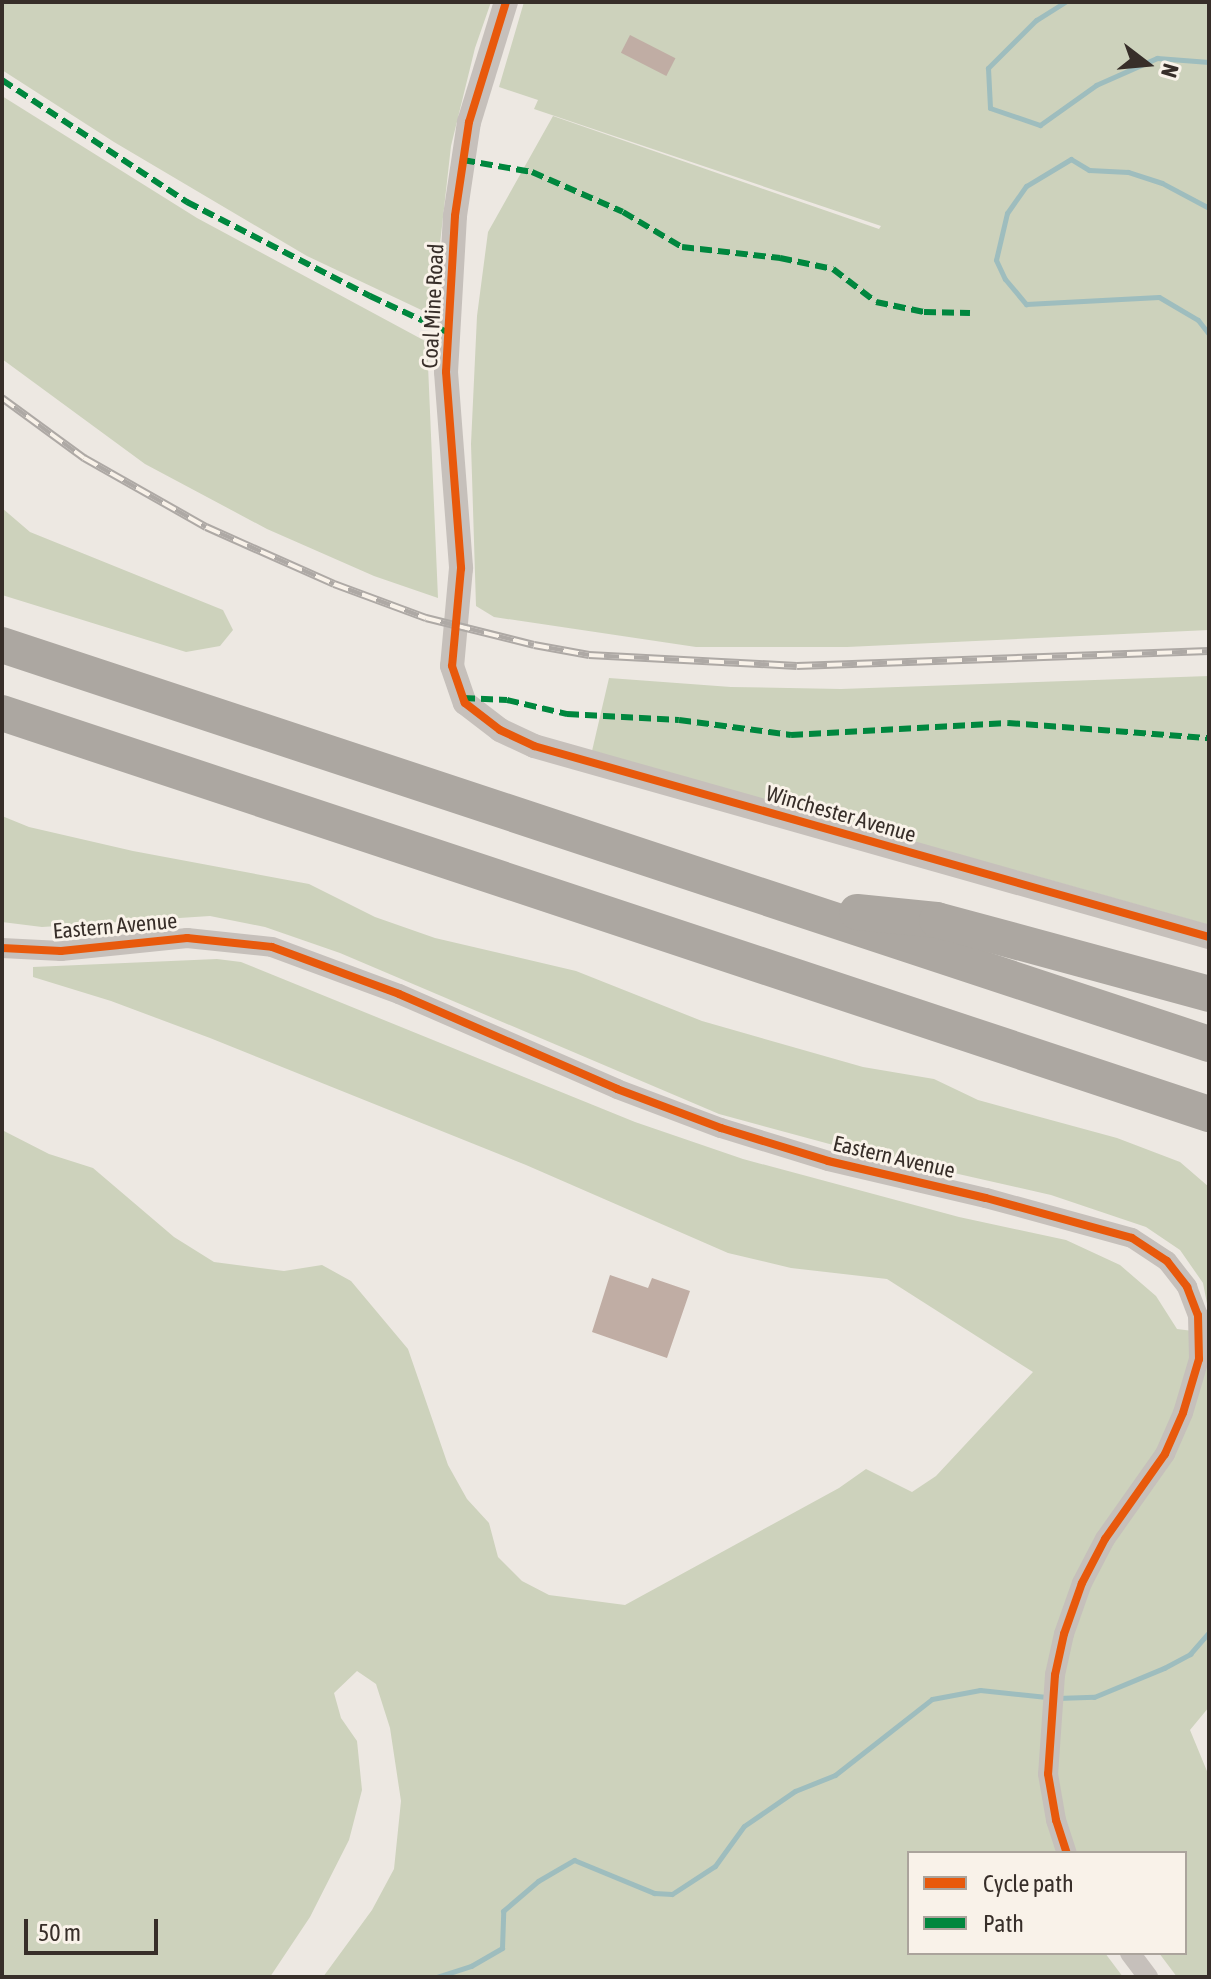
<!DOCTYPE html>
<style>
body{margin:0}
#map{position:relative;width:1211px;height:1979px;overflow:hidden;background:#ede8e2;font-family:"Asap Condensed",sans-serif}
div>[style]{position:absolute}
.green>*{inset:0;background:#cdd2bc}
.stream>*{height:5px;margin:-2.5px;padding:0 2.5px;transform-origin:2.5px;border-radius:2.5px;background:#9ebdbe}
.building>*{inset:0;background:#c0ada4;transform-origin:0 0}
.minor>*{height:20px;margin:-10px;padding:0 10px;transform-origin:10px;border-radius:10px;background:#c6c0bb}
.tertiary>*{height:24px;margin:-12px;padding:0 12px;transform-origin:12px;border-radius:12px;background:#c6c0bb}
.motorway>*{height:36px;margin:-18px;padding:0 18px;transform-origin:18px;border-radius:18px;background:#aca7a1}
.rail>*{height:8px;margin-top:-4px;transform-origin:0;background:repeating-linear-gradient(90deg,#f9f2e9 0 15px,#aea9a5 0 30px);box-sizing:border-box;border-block:2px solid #aea9a5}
.quiet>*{height:6px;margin-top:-3px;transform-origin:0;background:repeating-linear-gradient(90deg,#00873e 0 12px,transparent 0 18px)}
.cycleway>*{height:8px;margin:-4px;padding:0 4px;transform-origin:4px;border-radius:4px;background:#e8590c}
span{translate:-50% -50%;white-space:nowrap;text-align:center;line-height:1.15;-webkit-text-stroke:6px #f9f2e9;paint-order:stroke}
.street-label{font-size:22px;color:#372e29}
.frame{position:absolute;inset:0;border:4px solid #372e29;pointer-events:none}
.legend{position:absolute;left:907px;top:1851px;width:280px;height:104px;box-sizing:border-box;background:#f9f2e9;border:2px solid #aba49c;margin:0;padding:10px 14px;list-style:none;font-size:24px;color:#372e29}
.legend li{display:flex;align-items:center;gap:16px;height:40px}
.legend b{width:40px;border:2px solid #aba49c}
.north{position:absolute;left:1107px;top:24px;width:80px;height:80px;-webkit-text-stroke:6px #f9f2e9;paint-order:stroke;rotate:106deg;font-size:22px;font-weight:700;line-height:32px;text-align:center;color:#372e29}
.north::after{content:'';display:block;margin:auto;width:28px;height:36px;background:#372e29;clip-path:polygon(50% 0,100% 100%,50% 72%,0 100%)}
.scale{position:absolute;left:24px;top:1919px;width:134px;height:36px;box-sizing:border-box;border:4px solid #372e29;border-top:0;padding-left:10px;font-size:24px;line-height:28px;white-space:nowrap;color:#372e29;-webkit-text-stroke:6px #f9f2e9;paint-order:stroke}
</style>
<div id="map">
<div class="green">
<i style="clip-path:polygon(2px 2px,491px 2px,475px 48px,451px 146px,432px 315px,307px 256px,114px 142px,2px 70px)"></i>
<i style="clip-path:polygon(524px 2px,1209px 2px,1209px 630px,847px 647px,696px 647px,494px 617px,476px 606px,471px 444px,477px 316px,488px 232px,553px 116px,879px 229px,881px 226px,534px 109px,538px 100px,499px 87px)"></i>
<i style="clip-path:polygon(2px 96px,197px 218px,427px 342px,438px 598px,374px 576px,267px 529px,145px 464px,2px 359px)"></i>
<i style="clip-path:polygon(2px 508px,30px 532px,223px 610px,233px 630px,220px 646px,186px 652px,2px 595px)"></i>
<i style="clip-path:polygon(1209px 676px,1209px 925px,592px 751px,609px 678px,731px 687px,841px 689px)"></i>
<i style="clip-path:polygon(2px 816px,29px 827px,133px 851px,309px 884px,375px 917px,435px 938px,576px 971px,702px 1021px,863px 1067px,934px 1079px,978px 1100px,1117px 1138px,1180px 1162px,1209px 1187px,1209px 1314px,1203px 1283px,1180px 1250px,1146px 1227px,1051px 1195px,848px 1149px,719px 1114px,340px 953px,265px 927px,210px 916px,42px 927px,2px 922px)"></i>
<i style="clip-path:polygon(217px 959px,241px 962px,635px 1122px,743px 1159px,959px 1217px,1066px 1240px,1120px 1265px,1156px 1296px,1177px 1329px,1209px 1333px,1209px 1707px,1190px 1730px,1209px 1776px,1209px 1977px,1177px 1977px,1159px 1953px,1185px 1953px,1185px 1853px,909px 1853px,909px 1953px,1105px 1953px,1123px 1977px,323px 1977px,372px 1910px,394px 1869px,401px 1801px,390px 1728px,376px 1684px,357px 1671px,334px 1693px,341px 1718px,357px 1741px,362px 1790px,349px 1840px,310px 1917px,270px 1977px,2px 1977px,2px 1130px,49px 1154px,93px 1168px,174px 1237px,214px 1262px,284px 1271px,322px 1265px,351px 1281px,408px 1349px,448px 1465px,467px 1499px,489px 1523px,498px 1557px,522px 1581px,549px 1595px,625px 1605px,839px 1488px,866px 1469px,912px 1492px,936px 1476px,1033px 1372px,887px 1279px,791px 1268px,728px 1253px,526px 1165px,210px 1038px,111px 1001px,33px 977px,33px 967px)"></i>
</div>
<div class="stream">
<i style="left:1065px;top:2px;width:34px;rotate:148deg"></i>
<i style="left:1036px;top:20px;width:68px;rotate:135deg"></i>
<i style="left:988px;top:68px;width:40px;rotate:87.1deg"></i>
<i style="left:990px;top:108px;width:53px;rotate:18.8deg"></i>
<i style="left:1040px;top:125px;width:69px;rotate:-35.5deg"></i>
<i style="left:1096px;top:85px;width:67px;rotate:-23.9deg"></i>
<i style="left:1157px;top:58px;width:52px;rotate:4.4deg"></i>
<i style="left:1209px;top:208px;width:53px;rotate:-152deg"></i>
<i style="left:1162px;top:183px;width:36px;rotate:-162deg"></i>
<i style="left:1128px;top:172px;width:39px;rotate:-177deg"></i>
<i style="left:1089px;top:170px;width:21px;rotate:-149deg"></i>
<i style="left:1071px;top:159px;width:52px;rotate:149deg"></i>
<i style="left:1026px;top:186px;width:33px;rotate:125deg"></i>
<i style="left:1007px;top:213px;width:48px;rotate:103.2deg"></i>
<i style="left:996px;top:260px;width:21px;rotate:65deg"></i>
<i style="left:1005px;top:279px;width:33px;rotate:50deg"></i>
<i style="left:1026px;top:304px;width:133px;rotate:-3deg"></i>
<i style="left:1159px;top:297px;width:45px;rotate:30.5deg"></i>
<i style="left:1198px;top:320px;width:18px;rotate:52deg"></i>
<i style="left:1057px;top:1698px;width:37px;rotate:-2deg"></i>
<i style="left:1094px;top:1697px;width:76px;rotate:-22.5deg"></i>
<i style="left:1164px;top:1668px;width:30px;rotate:-28deg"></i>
<i style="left:1190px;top:1654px;width:29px;rotate:-49deg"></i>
<i style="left:437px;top:1977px;width:36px;rotate:-18deg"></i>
<i style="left:471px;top:1966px;width:36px;rotate:-30deg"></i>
<i style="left:502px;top:1948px;width:37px;rotate:-88deg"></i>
<i style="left:503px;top:1911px;width:46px;rotate:-40.6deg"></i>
<i style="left:538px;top:1881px;width:42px;rotate:-30.3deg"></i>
<i style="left:574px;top:1860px;width:87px;rotate:22.4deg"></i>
<i style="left:654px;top:1893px;width:18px;rotate:3deg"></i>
<i style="left:672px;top:1894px;width:51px;rotate:-33.1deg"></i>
<i style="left:715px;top:1866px;width:49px;rotate:-54.1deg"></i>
<i style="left:744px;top:1826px;width:62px;rotate:-34.5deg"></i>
<i style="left:795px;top:1791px;width:43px;rotate:-21.8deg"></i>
<i style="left:835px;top:1775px;width:123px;rotate:-38.1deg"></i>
<i style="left:932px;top:1699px;width:49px;rotate:-10.6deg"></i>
<i style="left:980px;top:1690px;width:67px;rotate:6deg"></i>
</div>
<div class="building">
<i style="left:630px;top:35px;width:51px;height:20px;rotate:27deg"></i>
<i style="clip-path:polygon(610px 1275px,648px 1288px,652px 1278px,690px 1291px,667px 1358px,592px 1332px)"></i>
</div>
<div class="minor">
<i style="left:2px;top:948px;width:59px;rotate:2.9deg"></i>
<i style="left:61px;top:951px;width:127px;rotate:-5.9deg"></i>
<i style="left:187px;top:938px;width:85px;rotate:6deg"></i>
<i style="left:272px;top:947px;width:135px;rotate:20.3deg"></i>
<i style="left:399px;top:994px;width:238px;rotate:23.5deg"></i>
<i style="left:617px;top:1089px;width:111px;rotate:20.6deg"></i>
<i style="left:721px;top:1128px;width:112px;rotate:17.1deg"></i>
<i style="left:828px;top:1161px;width:162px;rotate:13.2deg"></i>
<i style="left:986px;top:1198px;width:151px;rotate:15.3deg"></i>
<i style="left:1132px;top:1238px;width:42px;rotate:33.3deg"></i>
<i style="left:1167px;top:1261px;width:33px;rotate:52deg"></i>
<i style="left:1187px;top:1287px;width:30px;rotate:69deg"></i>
<i style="left:1198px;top:1315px;width:44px;rotate:88.7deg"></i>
<i style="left:1199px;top:1359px;width:56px;rotate:106.5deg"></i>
<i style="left:1183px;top:1413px;width:45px;rotate:113.7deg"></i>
<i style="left:1165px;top:1454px;width:104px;rotate:125.2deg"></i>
<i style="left:1105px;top:1539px;width:50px;rotate:117.6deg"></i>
<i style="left:1082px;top:1583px;width:54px;rotate:109.4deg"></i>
<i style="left:1064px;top:1634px;width:42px;rotate:102.4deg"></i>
<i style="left:1055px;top:1675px;width:99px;rotate:94deg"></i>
<i style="left:1048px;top:1774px;width:47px;rotate:80.1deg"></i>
<i style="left:1056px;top:1820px;width:35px;rotate:72deg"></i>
<i style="left:1130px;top:1953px;width:30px;rotate:53deg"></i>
</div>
<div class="tertiary">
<i style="left:506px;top:2px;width:126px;rotate:107.1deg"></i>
<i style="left:469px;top:122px;width:95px;rotate:98.5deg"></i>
<i style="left:455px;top:216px;width:156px;rotate:93.3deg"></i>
<i style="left:446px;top:372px;width:197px;rotate:85.6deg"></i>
<i style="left:461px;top:568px;width:98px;rotate:95.2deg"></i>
<i style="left:452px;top:666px;width:39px;rotate:71deg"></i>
<i style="left:465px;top:703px;width:44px;rotate:37.6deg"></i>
<i style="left:500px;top:730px;width:38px;rotate:25deg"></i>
<i style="left:534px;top:746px;width:702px;rotate:15.8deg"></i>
</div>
<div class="motorway">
<i style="left:2px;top:645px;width:1271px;rotate:18.29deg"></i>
<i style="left:2px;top:713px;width:1272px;rotate:18.38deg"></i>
<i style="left:857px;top:912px;width:80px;rotate:5.7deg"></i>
<i style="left:937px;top:920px;width:282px;rotate:15.2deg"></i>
</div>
<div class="rail">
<i style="left:2px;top:398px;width:102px;rotate:36.2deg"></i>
<i style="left:84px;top:458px;width:140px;rotate:29.5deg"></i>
<i style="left:206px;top:527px;width:140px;rotate:24deg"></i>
<i style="left:334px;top:584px;width:98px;rotate:20.3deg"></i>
<i style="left:426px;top:618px;width:111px;rotate:14deg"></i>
<i style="left:534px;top:645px;width:56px;rotate:10.3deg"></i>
<i style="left:589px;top:655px;width:208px;rotate:3deg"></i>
<i style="left:797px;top:666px;width:412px;rotate:-2.1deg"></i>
</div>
<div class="quiet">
<i style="left:2px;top:80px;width:222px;rotate:33.4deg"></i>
<i style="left:187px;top:202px;width:206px;rotate:27.2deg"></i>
<i style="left:370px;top:296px;width:87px;rotate:25.1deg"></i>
<i style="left:463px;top:160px;width:70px;rotate:9.9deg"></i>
<i style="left:532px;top:172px;width:99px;rotate:23.7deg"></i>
<i style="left:623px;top:212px;width:69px;rotate:30.7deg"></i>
<i style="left:682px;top:247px;width:99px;rotate:6.4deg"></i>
<i style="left:780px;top:258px;width:54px;rotate:11.7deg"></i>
<i style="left:833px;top:269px;width:54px;rotate:37.5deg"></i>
<i style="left:876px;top:302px;width:49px;rotate:11.8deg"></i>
<i style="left:924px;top:312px;width:46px;rotate:1.2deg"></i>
<i style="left:463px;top:698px;width:44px;rotate:2.6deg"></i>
<i style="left:507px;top:700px;width:62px;rotate:13.1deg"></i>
<i style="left:567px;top:714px;width:112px;rotate:3.1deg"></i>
<i style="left:679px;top:720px;width:113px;rotate:7.6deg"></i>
<i style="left:791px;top:735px;width:217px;rotate:-3.2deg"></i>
<i style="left:1008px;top:723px;width:202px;rotate:4.3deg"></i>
</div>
<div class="cycleway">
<i style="left:506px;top:2px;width:126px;rotate:107.1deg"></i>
<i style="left:469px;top:122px;width:95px;rotate:98.5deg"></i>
<i style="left:455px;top:216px;width:156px;rotate:93.3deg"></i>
<i style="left:446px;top:372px;width:197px;rotate:85.6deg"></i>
<i style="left:461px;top:568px;width:98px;rotate:95.2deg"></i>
<i style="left:452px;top:666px;width:39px;rotate:71deg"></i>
<i style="left:465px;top:703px;width:44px;rotate:37.6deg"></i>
<i style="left:500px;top:730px;width:38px;rotate:25deg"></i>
<i style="left:534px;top:746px;width:702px;rotate:15.8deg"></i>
<i style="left:2px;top:948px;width:59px;rotate:2.9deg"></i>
<i style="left:61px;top:951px;width:127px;rotate:-5.9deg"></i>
<i style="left:187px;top:938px;width:85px;rotate:6deg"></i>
<i style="left:272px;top:947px;width:135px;rotate:20.3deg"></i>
<i style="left:399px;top:994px;width:238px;rotate:23.5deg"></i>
<i style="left:617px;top:1089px;width:111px;rotate:20.6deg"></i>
<i style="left:721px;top:1128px;width:112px;rotate:17.1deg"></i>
<i style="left:828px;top:1161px;width:162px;rotate:13.2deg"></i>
<i style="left:986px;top:1198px;width:151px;rotate:15.3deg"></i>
<i style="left:1132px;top:1238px;width:42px;rotate:33.3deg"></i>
<i style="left:1167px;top:1261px;width:33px;rotate:52deg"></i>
<i style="left:1187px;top:1287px;width:30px;rotate:69deg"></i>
<i style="left:1198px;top:1315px;width:44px;rotate:88.7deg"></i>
<i style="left:1199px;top:1359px;width:56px;rotate:106.5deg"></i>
<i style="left:1183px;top:1413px;width:45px;rotate:113.7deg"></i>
<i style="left:1165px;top:1454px;width:104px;rotate:125.2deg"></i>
<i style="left:1105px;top:1539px;width:50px;rotate:117.6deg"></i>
<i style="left:1082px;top:1583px;width:54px;rotate:109.4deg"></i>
<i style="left:1064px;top:1634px;width:42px;rotate:102.4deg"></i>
<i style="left:1055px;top:1675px;width:99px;rotate:94deg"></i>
<i style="left:1048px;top:1774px;width:47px;rotate:80.1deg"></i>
<i style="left:1056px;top:1820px;width:35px;rotate:72deg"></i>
</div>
<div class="street-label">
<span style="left:433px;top:306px;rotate:-87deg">Coal Mine Road</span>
<span style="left:841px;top:814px;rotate:16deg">Winchester Avenue</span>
<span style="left:115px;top:926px;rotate:-5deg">Eastern Avenue</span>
<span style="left:894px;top:1157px;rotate:13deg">Eastern Avenue</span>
</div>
<div class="frame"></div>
<ul class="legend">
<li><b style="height:10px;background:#e8590c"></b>Cycle path</li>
<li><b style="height:10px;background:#00873e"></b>Path</li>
</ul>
<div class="north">N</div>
<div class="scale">50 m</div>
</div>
